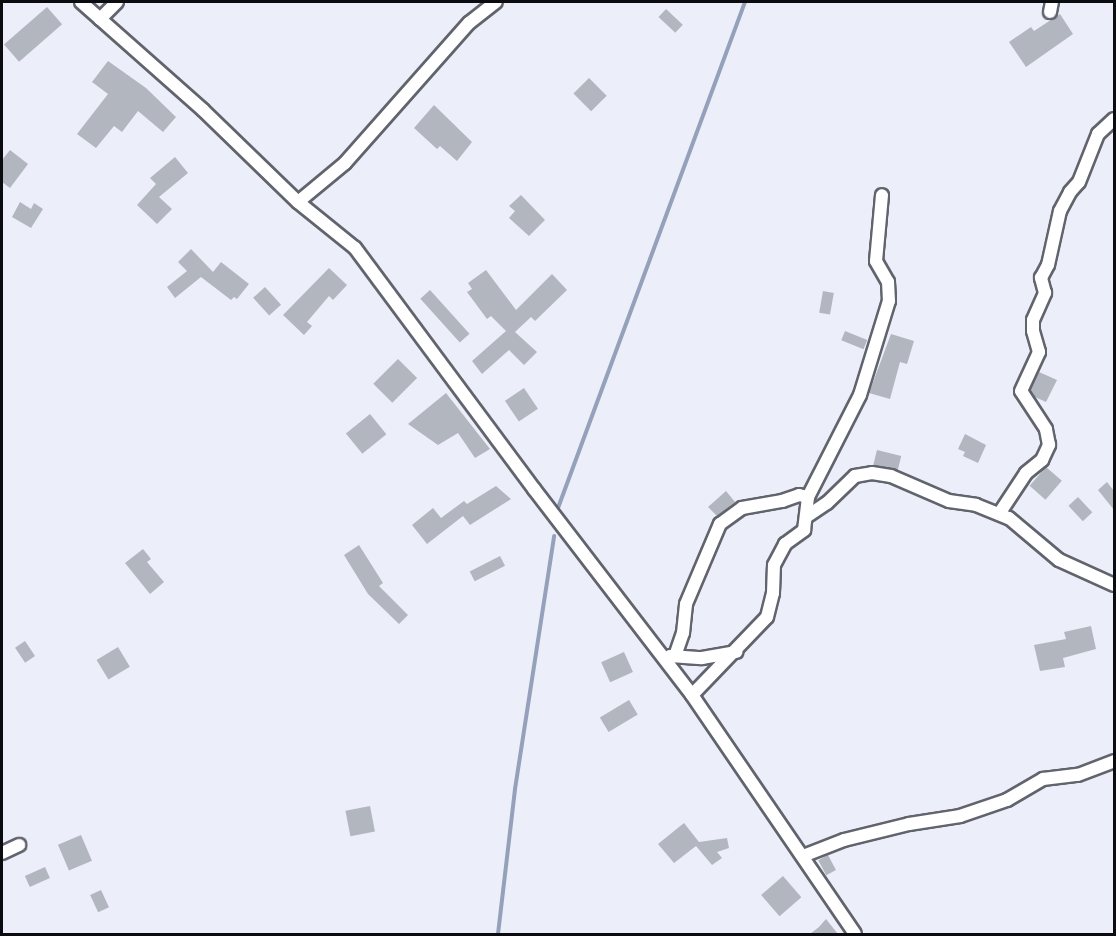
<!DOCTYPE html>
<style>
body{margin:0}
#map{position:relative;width:1116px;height:936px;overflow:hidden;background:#eceff9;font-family:"Noto Serif",serif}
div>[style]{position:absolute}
.stream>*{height:4px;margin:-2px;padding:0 2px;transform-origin:2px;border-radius:2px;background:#95a0bb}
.building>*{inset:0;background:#b2b6bf;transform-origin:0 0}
.roads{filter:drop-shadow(2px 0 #61646c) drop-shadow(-2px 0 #61646c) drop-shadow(0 2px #61646c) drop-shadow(0 -2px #61646c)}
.minor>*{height:12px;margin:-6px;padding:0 6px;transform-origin:6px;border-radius:6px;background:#fff}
span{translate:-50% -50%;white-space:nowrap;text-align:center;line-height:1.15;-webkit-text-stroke:5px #fcfdff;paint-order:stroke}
.frame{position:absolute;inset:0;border:3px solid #0a0c0f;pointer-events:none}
</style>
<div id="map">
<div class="stream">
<i style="left:558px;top:508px;width:539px;rotate:-69.72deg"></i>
<i style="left:498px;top:934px;width:146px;rotate:-83.3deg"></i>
<i style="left:515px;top:789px;width:256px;rotate:-81.2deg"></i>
</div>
<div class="building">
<i style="left:47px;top:7px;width:23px;height:57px;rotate:49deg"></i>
<i style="left:666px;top:9px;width:23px;height:11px;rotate:43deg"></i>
<i style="clip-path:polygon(1060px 14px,1073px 34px,1026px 67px,1009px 42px,1031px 27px,1034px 31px)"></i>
<i style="clip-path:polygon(108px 61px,146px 88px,176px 117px,163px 132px,138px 111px,122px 132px,114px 126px,96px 148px,77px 134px,108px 94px,92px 82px)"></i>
<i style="left:589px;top:78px;width:25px;height:22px;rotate:45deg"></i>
<i style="clip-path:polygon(434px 105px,472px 142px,457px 161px,440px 146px,437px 149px,414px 128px)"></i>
<i style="clip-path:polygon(10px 150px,28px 164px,10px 188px,2px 182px,2px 160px)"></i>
<i style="clip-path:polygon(175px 157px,188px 173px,159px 197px,172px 209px,157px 224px,137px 205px,156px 184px,150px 178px)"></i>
<i style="clip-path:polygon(521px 195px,545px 220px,529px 236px,509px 218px,515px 211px,509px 206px)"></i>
<i style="clip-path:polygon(20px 202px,31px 209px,34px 203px,43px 209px,31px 228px,12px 217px)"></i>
<i style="clip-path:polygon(191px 249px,213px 272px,221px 262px,249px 284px,237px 299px,234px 297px,231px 300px,201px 277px,175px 298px,167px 287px,187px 271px,178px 262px)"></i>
<i style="clip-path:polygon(329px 268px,347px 285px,333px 300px,329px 296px,307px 322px,312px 326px,304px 335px,283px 315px)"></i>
<i style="clip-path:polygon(486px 270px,516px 310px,552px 274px,567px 290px,535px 321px,531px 317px,515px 332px,537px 352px,524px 365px,509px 350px,482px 374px,472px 361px,506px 331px,491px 316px,487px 319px,467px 292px,472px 289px,468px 283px)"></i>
<i style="left:265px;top:287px;width:24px;height:16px;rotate:48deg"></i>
<i style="left:430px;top:290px;width:59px;height:13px;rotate:48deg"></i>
<i style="left:823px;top:291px;width:11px;height:22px;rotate:10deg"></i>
<i style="left:845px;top:331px;width:24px;height:10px;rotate:22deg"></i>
<i style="clip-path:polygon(891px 334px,914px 341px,907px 364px,900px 362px,890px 399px,869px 393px)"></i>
<i style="left:398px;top:359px;width:27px;height:35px;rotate:45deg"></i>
<i style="clip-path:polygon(1039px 372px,1057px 380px,1046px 402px,1035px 397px,1030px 390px)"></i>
<i style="left:524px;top:388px;width:25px;height:23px;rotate:56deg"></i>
<i style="clip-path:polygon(446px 393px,490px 449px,475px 458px,458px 433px,438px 445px,408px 424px)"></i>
<i style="left:370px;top:414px;width:26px;height:31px;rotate:51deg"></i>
<i style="clip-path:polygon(965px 434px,986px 445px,978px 463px,963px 456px,965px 452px,958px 449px)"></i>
<i style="left:877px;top:450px;width:25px;height:16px;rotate:14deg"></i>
<i style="left:1046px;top:467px;width:21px;height:25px;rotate:41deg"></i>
<i style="clip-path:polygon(1107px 482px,1114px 491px,1114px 510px,1098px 490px)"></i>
<i style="clip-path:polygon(496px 486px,511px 499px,470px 525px,463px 516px,427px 544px,412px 525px,433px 508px,441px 518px,464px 501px,467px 504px)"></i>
<i style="clip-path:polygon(726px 491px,735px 502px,717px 516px,708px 507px)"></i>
<i style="left:1078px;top:497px;width:21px;height:13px;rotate:47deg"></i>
<i style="clip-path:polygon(359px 545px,383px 583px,379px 586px,408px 615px,399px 624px,368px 594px,344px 555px)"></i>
<i style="clip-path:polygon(143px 549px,151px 559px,147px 562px,164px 582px,150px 594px,125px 563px)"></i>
<i style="left:500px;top:556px;width:11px;height:34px;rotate:63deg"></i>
<i style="clip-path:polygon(1091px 626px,1096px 649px,1063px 658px,1065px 667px,1040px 671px,1034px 645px,1066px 639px,1064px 632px)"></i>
<i style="left:25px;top:641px;width:18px;height:12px;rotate:56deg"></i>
<i style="left:118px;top:647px;width:23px;height:25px;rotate:59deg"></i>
<i style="left:624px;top:652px;width:22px;height:25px;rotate:66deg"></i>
<i style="left:629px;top:700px;width:17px;height:34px;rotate:59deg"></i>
<i style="left:370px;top:806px;width:26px;height:25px;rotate:79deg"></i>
<i style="clip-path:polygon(684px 823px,699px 842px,727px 838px,729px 848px,717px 852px,722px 858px,712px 865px,696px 846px,674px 863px,658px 844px)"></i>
<i style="left:81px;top:835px;width:28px;height:25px;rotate:67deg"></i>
<i style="left:828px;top:855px;width:17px;height:11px;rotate:62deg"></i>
<i style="left:45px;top:867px;width:12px;height:22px;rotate:66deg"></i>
<i style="left:783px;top:876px;width:28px;height:29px;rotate:49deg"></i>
<i style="left:101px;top:890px;width:19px;height:12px;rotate:65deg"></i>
<i style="clip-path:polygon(826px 919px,838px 934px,810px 934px,819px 927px)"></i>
</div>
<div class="roads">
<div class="minor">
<i style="left:81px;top:2px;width:163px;rotate:41.5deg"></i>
<i style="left:203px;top:110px;width:132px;rotate:44.1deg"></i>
<i style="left:298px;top:202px;width:73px;rotate:38.9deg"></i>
<i style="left:355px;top:248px;width:300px;rotate:53.4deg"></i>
<i style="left:534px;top:489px;width:260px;rotate:52.5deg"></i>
<i style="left:692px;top:695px;width:289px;rotate:55.7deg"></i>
<i style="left:1050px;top:12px;width:10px;rotate:-79deg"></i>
<i style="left:100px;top:19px;width:24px;rotate:-45deg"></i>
<i style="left:298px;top:202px;width:61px;rotate:-39.7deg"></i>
<i style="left:345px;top:163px;width:187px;rotate:-48.5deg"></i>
<i style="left:469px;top:23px;width:34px;rotate:-38deg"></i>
<i style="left:999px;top:514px;width:49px;rotate:-56.6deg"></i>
<i style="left:1026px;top:473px;width:21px;rotate:-39deg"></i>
<i style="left:1042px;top:460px;width:17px;rotate:-65deg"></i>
<i style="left:1049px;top:445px;width:16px;rotate:-101deg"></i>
<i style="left:1046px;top:429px;width:45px;rotate:-123.3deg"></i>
<i style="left:1021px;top:391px;width:43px;rotate:-65.2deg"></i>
<i style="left:1039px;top:352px;width:22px;rotate:-106deg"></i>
<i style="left:1033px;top:331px;width:11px;rotate:-90deg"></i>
<i style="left:1033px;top:320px;width:30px;rotate:-66deg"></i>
<i style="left:1045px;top:293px;width:16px;rotate:-105deg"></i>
<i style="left:1041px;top:278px;width:15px;rotate:-62deg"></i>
<i style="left:1048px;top:265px;width:55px;rotate:-77.5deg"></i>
<i style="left:1060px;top:211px;width:21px;rotate:-62deg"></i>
<i style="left:1070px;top:192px;width:13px;rotate:-48deg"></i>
<i style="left:1079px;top:182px;width:52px;rotate:-68.4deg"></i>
<i style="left:1098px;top:134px;width:22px;rotate:-43deg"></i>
<i style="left:806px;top:517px;width:25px;rotate:-34deg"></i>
<i style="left:827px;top:503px;width:39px;rotate:-44deg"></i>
<i style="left:855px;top:476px;width:17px;rotate:-10deg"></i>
<i style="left:872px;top:473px;width:19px;rotate:9deg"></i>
<i style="left:891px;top:476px;width:63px;rotate:23.3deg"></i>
<i style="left:949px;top:501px;width:27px;rotate:8deg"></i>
<i style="left:976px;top:505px;width:35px;rotate:22deg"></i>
<i style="left:1009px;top:518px;width:65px;rotate:40deg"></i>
<i style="left:1059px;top:560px;width:60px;rotate:24.4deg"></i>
<i style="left:670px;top:656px;width:32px;rotate:4deg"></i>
<i style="left:702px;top:658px;width:35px;rotate:-10deg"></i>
<i style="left:675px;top:656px;width:24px;rotate:-71deg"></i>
<i style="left:683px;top:633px;width:29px;rotate:-84deg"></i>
<i style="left:686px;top:604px;width:87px;rotate:-67deg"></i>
<i style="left:720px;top:524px;width:27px;rotate:-36deg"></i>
<i style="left:742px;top:508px;width:41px;rotate:-9.9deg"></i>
<i style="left:782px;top:501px;width:18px;rotate:-19deg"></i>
<i style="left:799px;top:495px;width:9px;rotate:13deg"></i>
<i style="left:692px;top:695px;width:108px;rotate:-46.1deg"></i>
<i style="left:767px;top:617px;width:25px;rotate:-76deg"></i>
<i style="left:773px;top:593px;width:28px;rotate:-88deg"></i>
<i style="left:774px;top:565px;width:24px;rotate:-62deg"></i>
<i style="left:785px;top:544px;width:24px;rotate:-36deg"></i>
<i style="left:804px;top:530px;width:33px;rotate:-83deg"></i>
<i style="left:808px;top:497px;width:114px;rotate:-63deg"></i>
<i style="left:860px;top:395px;width:98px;rotate:-72.9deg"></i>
<i style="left:889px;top:301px;width:19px;rotate:-93deg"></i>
<i style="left:888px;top:282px;width:24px;rotate:-120deg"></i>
<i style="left:876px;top:261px;width:66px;rotate:-84.8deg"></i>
<i style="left:2px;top:853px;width:19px;rotate:-25deg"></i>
<i style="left:803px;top:856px;width:44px;rotate:-21.3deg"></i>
<i style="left:844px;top:840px;width:67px;rotate:-13.8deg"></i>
<i style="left:909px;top:824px;width:52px;rotate:-8.9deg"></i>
<i style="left:960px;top:816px;width:50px;rotate:-18.8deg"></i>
<i style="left:1007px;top:800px;width:42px;rotate:-30.3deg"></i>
<i style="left:1043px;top:779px;width:35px;rotate:-7deg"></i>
<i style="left:1078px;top:775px;width:39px;rotate:-21deg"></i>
</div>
</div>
<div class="frame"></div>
</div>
